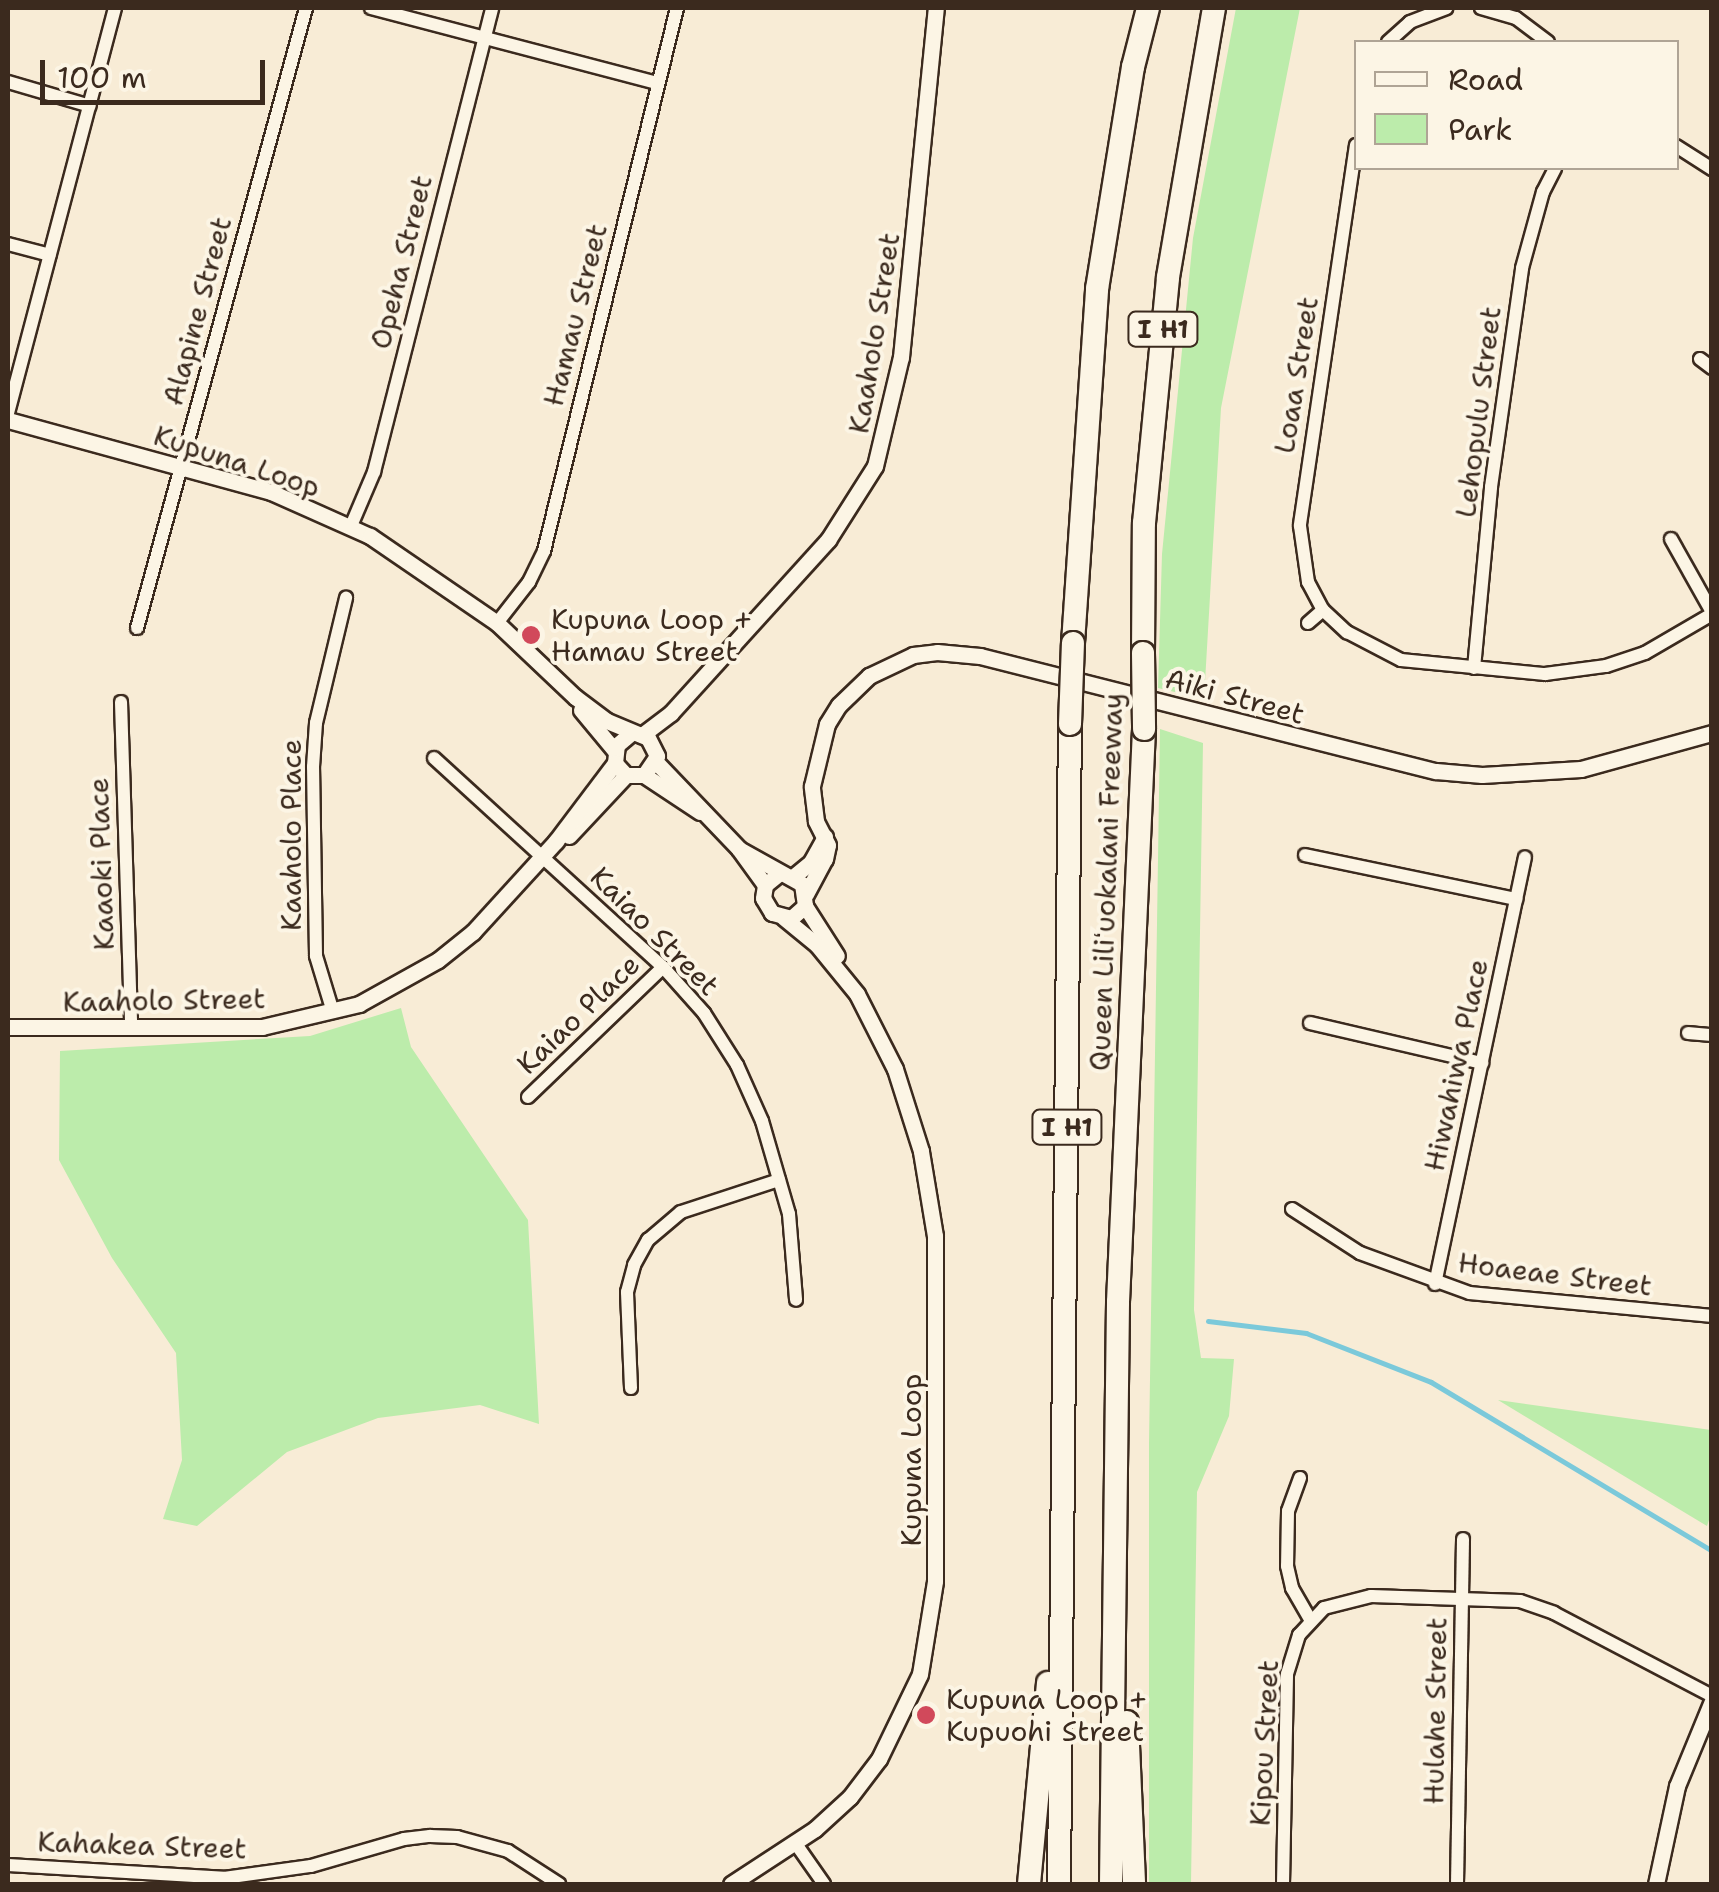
<!DOCTYPE html>
<meta charset="utf-8">
<style>
body{margin:0}
#map{position:relative;width:1719px;height:1892px;overflow:hidden;background:#f8ecd6;font-family:"Shantell Sans",sans-serif}
div>[style]{position:absolute}
.green>*{inset:0;background:#bcecab}
.stream>*{height:5px;margin:-2.5px;padding:0 2.5px;transform-origin:2.5px;border-radius:2.5px;background:#7bc9da}
.roads{filter:drop-shadow(2px 0 #3b2a1e) drop-shadow(-2px 0 #3b2a1e) drop-shadow(0 2px #3b2a1e) drop-shadow(0 -2px #3b2a1e)}
.minor>*{height:12px;margin:-6px;padding:0 6px;transform-origin:6px;border-radius:6px;background:#fcf5e5}
.tertiary>*{height:15px;margin:-7.5px;padding:0 7.5px;transform-origin:7.5px;border-radius:7.5px;background:#fcf5e5}
.motorway>*{height:22px;margin:-11px;padding:0 11px;transform-origin:11px;border-radius:11px;background:#fcf5e5}
.bridges{filter:drop-shadow(2px 0 #3b2a1e) drop-shadow(-2px 0 #3b2a1e) drop-shadow(0 2px #3b2a1e) drop-shadow(0 -2px #3b2a1e)}
.motorway-bridge>*{height:22px;margin:-11px;padding:0 11px;transform-origin:11px;border-radius:11px;background:#fcf5e5}
.dots>*{width:28px;height:28px;translate:-50% -50%;box-sizing:border-box;border:5px solid #fcf5e5;border-radius:50%}
span{translate:-50% -50%;white-space:nowrap;text-align:center;line-height:1.15;-webkit-text-stroke:8px #fcf5e5;paint-order:stroke}
.shield-label span{padding:2px 8px;background:#fcf5e5;border:2px solid;border-radius:8px;-webkit-text-stroke-width:0}
.shield-label{font-size:25px;color:#3b2a1e;font-weight:700}
.street-label{font-size:28px;color:#3b2a1e}
.poi-label{font-size:28px;color:#3b2a1e}
.left{translate:0 -50%;text-align:left}
.frame{position:absolute;inset:0;border:10px solid #3b2a1e;pointer-events:none}
.legend{position:absolute;left:1354px;top:40px;width:325px;height:130px;box-sizing:border-box;background:#fcf5e5;border:2px solid #afa495;margin:0;padding:12px 18px;list-style:none;font-size:30px;color:#3b2a1e}
.legend li{display:flex;align-items:center;gap:20px;height:50px}
.legend b{width:50px;border:2px solid #afa495}
.scale{position:absolute;left:40px;top:60px;width:225px;height:45px;box-sizing:border-box;border:5px solid #3b2a1e;border-top:0;padding-left:12px;font-size:30px;line-height:35px;white-space:nowrap;color:#3b2a1e;-webkit-text-stroke:8px #fcf5e5;paint-order:stroke}
</style>
<div id="map">
<div class="green">
<i style="clip-path:polygon(1236px 8px,1300px 8px,1221px 408px,1204px 699px,1158px 688px,1162px 554px,1193px 238px)"></i>
<i style="clip-path:polygon(1160px 729px,1203px 743px,1194px 1310px,1201px 1358px,1234px 1359px,1229px 1416px,1197px 1492px,1191px 1884px,1149px 1884px,1149px 1444px)"></i>
<i style="clip-path:polygon(401px 1008px,411px 1047px,528px 1220px,539px 1424px,480px 1405px,378px 1418px,287px 1452px,197px 1526px,163px 1519px,182px 1460px,176px 1353px,112px 1258px,59px 1160px,60px 1051px,310px 1036px)"></i>
<i style="clip-path:polygon(1498px 1400px,1711px 1430px,1712px 1511px,1707px 1526px)"></i>
</div>
<div class="stream">
<i style="left:1208px;top:1321px;width:99px;rotate:7deg"></i>
<i style="left:1306px;top:1333px;width:134px;rotate:21.4deg"></i>
<i style="left:1431px;top:1382px;width:328px;rotate:31deg"></i>
</div>
<div class="roads">
<div class="minor">
<i style="left:371px;top:8px;width:296px;rotate:14.7deg"></i>
<i style="left:1481px;top:8px;width:36px;rotate:16deg"></i>
<i style="left:1516px;top:18px;width:40px;rotate:37deg"></i>
<i style="left:1388px;top:42px;width:30px;rotate:-42deg"></i>
<i style="left:1410px;top:22px;width:39px;rotate:-21deg"></i>
<i style="left:8px;top:82px;width:85px;rotate:16.3deg"></i>
<i style="left:1356px;top:145px;width:385px;rotate:98.4deg"></i>
<i style="left:1300px;top:526px;width:57px;rotate:81.9deg"></i>
<i style="left:1308px;top:582px;width:32px;rotate:62deg"></i>
<i style="left:1323px;top:610px;width:33px;rotate:43deg"></i>
<i style="left:1347px;top:632px;width:61px;rotate:27.4deg"></i>
<i style="left:1401px;top:660px;width:145px;rotate:5.6deg"></i>
<i style="left:1545px;top:674px;width:62px;rotate:-7.5deg"></i>
<i style="left:1606px;top:666px;width:41px;rotate:-18.4deg"></i>
<i style="left:1645px;top:653px;width:78px;rotate:-30.2deg"></i>
<i style="left:1676px;top:146px;width:43px;rotate:32.6deg"></i>
<i style="left:8px;top:244px;width:43px;rotate:14.7deg"></i>
<i style="left:1700px;top:359px;width:15px;rotate:37deg"></i>
<i style="left:8px;top:413px;width:419px;rotate:-75.2deg"></i>
<i style="left:351px;top:526px;width:59px;rotate:-66.9deg"></i>
<i style="left:374px;top:472px;width:479px;rotate:-75.7deg"></i>
<i style="left:1671px;top:539px;width:84px;rotate:60.7deg"></i>
<i style="left:497px;top:623px;width:52px;rotate:-52deg"></i>
<i style="left:529px;top:582px;width:34px;rotate:-64deg"></i>
<i style="left:544px;top:551px;width:559px;rotate:-76.24deg"></i>
<i style="left:1308px;top:623px;width:20px;rotate:-41deg"></i>
<i style="left:137px;top:628px;width:643px;rotate:-74.75deg"></i>
<i style="left:1474px;top:668px;width:182px;rotate:-84.6deg"></i>
<i style="left:1491px;top:487px;width:221px;rotate:-81.9deg"></i>
<i style="left:1522px;top:268px;width:79px;rotate:-74.6deg"></i>
<i style="left:1543px;top:192px;width:27px;rotate:-63deg"></i>
<i style="left:121px;top:702px;width:323px;rotate:88.2deg"></i>
<i style="left:434px;top:758px;width:310px;rotate:42.4deg"></i>
<i style="left:663px;top:967px;width:62px;rotate:48.3deg"></i>
<i style="left:704px;top:1013px;width:62px;rotate:57.6deg"></i>
<i style="left:737px;top:1065px;width:61px;rotate:65.9deg"></i>
<i style="left:762px;top:1121px;width:97px;rotate:73.8deg"></i>
<i style="left:789px;top:1214px;width:86px;rotate:85.3deg"></i>
<i style="left:1305px;top:855px;width:216px;rotate:11.8deg"></i>
<i style="left:333px;top:1012px;width:59px;rotate:-106.9deg"></i>
<i style="left:316px;top:956px;width:189px;rotate:-90.9deg"></i>
<i style="left:313px;top:767px;width:44px;rotate:-86.1deg"></i>
<i style="left:316px;top:723px;width:129px;rotate:-76.5deg"></i>
<i style="left:1310px;top:1023px;width:177px;rotate:13.1deg"></i>
<i style="left:1688px;top:1033px;width:24px;rotate:5deg"></i>
<i style="left:528px;top:1097px;width:187px;rotate:-43.9deg"></i>
<i style="left:1292px;top:1209px;width:81px;rotate:32.9deg"></i>
<i style="left:1360px;top:1253px;width:117px;rotate:20deg"></i>
<i style="left:1470px;top:1293px;width:243px;rotate:5.4deg"></i>
<i style="left:1435px;top:1284px;width:436px;rotate:-78.1deg"></i>
<i style="left:631px;top:1388px;width:96px;rotate:-92.4deg"></i>
<i style="left:627px;top:1292px;width:28px;rotate:-75deg"></i>
<i style="left:634px;top:1265px;width:29px;rotate:-61deg"></i>
<i style="left:648px;top:1240px;width:43px;rotate:-40.3deg"></i>
<i style="left:681px;top:1212px;width:103px;rotate:-18.1deg"></i>
<i style="left:1300px;top:1478px;width:35px;rotate:110deg"></i>
<i style="left:1288px;top:1511px;width:55px;rotate:91deg"></i>
<i style="left:1287px;top:1566px;width:23px;rotate:77deg"></i>
<i style="left:1292px;top:1588px;width:36px;rotate:60deg"></i>
<i style="left:796px;top:1844px;width:49px;rotate:55deg"></i>
<i style="left:8px;top:1865px;width:216px;rotate:3.4deg"></i>
<i style="left:224px;top:1878px;width:88px;rotate:-7.9deg"></i>
<i style="left:311px;top:1866px;width:97px;rotate:-16.2deg"></i>
<i style="left:404px;top:1839px;width:26px;rotate:-7deg"></i>
<i style="left:430px;top:1836px;width:27px;rotate:2deg"></i>
<i style="left:457px;top:1837px;width:53px;rotate:15.4deg"></i>
<i style="left:508px;top:1851px;width:61px;rotate:32.9deg"></i>
<i style="left:1283px;top:1884px;width:210px;rotate:-88.9deg"></i>
<i style="left:1287px;top:1674px;width:41px;rotate:-72.9deg"></i>
<i style="left:1299px;top:1635px;width:37px;rotate:-47deg"></i>
<i style="left:1324px;top:1608px;width:49px;rotate:-14.3deg"></i>
<i style="left:1371px;top:1596px;width:149px;rotate:1.9deg"></i>
<i style="left:1520px;top:1601px;width:36px;rotate:19deg"></i>
<i style="left:1554px;top:1613px;width:178px;rotate:27.7deg"></i>
<i style="left:1457px;top:1884px;width:345px;rotate:-89deg"></i>
</div>
<div class="tertiary">
<i style="left:8px;top:420px;width:273px;rotate:15.3deg"></i>
<i style="left:271px;top:492px;width:108px;rotate:24deg"></i>
<i style="left:370px;top:536px;width:154px;rotate:34.4deg"></i>
<i style="left:497px;top:623px;width:108px;rotate:43.5deg"></i>
<i style="left:575px;top:697px;width:40px;rotate:37deg"></i>
<i style="left:607px;top:721px;width:44px;rotate:22.5deg"></i>
<i style="left:648px;top:738px;width:20px;rotate:63deg"></i>
<i style="left:657px;top:756px;width:23px;rotate:124deg"></i>
<i style="left:644px;top:775px;width:18px;rotate:180deg"></i>
<i style="left:626px;top:775px;width:16px;rotate:-133deg"></i>
<i style="left:615px;top:763px;width:18px;rotate:-84deg"></i>
<i style="left:617px;top:745px;width:17px;rotate:-40deg"></i>
<i style="left:581px;top:710px;width:53px;rotate:50.3deg"></i>
<i style="left:642px;top:735px;width:36px;rotate:-37deg"></i>
<i style="left:671px;top:713px;width:234px;rotate:-47.8deg"></i>
<i style="left:828px;top:540px;width:88px;rotate:-57.6deg"></i>
<i style="left:875px;top:466px;width:112px;rotate:-76.6deg"></i>
<i style="left:901px;top:357px;width:351px;rotate:-84.3deg"></i>
<i style="left:656px;top:762px;width:120px;rotate:46.3deg"></i>
<i style="left:739px;top:849px;width:44px;rotate:54.2deg"></i>
<i style="left:644px;top:775px;width:67px;rotate:33.5deg"></i>
<i style="left:569px;top:836px;width:83px;rotate:-46.9deg"></i>
<i style="left:739px;top:849px;width:72px;rotate:29.1deg"></i>
<i style="left:802px;top:884px;width:22px;rotate:82deg"></i>
<i style="left:805px;top:906px;width:18px;rotate:139deg"></i>
<i style="left:791px;top:918px;width:20px;rotate:-165deg"></i>
<i style="left:772px;top:913px;width:17px;rotate:-121deg"></i>
<i style="left:763px;top:898px;width:13px;rotate:-81deg"></i>
<i style="left:765px;top:885px;width:19px;rotate:-39deg"></i>
<i style="left:794px;top:876px;width:22px;rotate:-39deg"></i>
<i style="left:811px;top:862px;width:29px;rotate:-61deg"></i>
<i style="left:806px;top:894px;width:40px;rotate:-62deg"></i>
<i style="left:825px;top:859px;width:14px;rotate:-78deg"></i>
<i style="left:828px;top:845px;width:27px;rotate:-117deg"></i>
<i style="left:816px;top:821px;width:35px;rotate:-97deg"></i>
<i style="left:812px;top:786px;width:64px;rotate:-76.4deg"></i>
<i style="left:827px;top:724px;width:22px;rotate:-58deg"></i>
<i style="left:839px;top:705px;width:42px;rotate:-44deg"></i>
<i style="left:869px;top:676px;width:49px;rotate:-25.5deg"></i>
<i style="left:913px;top:655px;width:24px;rotate:-7deg"></i>
<i style="left:937px;top:652px;width:43px;rotate:5.3deg"></i>
<i style="left:980px;top:656px;width:470px;rotate:14.2deg"></i>
<i style="left:1436px;top:771px;width:46px;rotate:5deg"></i>
<i style="left:1482px;top:775px;width:99px;rotate:-3.5deg"></i>
<i style="left:1581px;top:769px;width:136px;rotate:-15.4deg"></i>
<i style="left:805px;top:906px;width:59px;rotate:57.4deg"></i>
<i style="left:8px;top:1027px;width:254px"></i>
<i style="left:262px;top:1027px;width:100px;rotate:-13.3deg"></i>
<i style="left:359px;top:1004px;width:90px;rotate:-29.1deg"></i>
<i style="left:438px;top:960px;width:45px;rotate:-38.7deg"></i>
<i style="left:473px;top:932px;width:123px;rotate:-47.6deg"></i>
<i style="left:556px;top:841px;width:98px;rotate:-52.9deg"></i>
<i style="left:731px;top:1884px;width:100px;rotate:-33.2deg"></i>
<i style="left:815px;top:1829px;width:47px;rotate:-42.4deg"></i>
<i style="left:850px;top:1797px;width:48px;rotate:-52.7deg"></i>
<i style="left:879px;top:1759px;width:94px;rotate:-64.2deg"></i>
<i style="left:920px;top:1674px;width:94px;rotate:-80.8deg"></i>
<i style="left:935px;top:1581px;width:345px;rotate:-90deg"></i>
<i style="left:935px;top:1236px;width:86px;rotate:-99.4deg"></i>
<i style="left:921px;top:1151px;width:86px;rotate:-107.6deg"></i>
<i style="left:895px;top:1069px;width:84px;rotate:-116.9deg"></i>
<i style="left:857px;top:994px;width:63px;rotate:-129.2deg"></i>
<i style="left:817px;top:945px;width:43px;rotate:-140.7deg"></i>
<i style="left:1656px;top:1884px;width:100px;rotate:-77.9deg"></i>
<i style="left:1677px;top:1786px;width:92px;rotate:-67.6deg"></i>
</div>
<div class="motorway">
<i style="left:1073px;top:643px;width:355px;rotate:-86.1deg"></i>
<i style="left:1097px;top:289px;width:225px;rotate:-80.8deg"></i>
<i style="left:1133px;top:67px;width:61px;rotate:-75.7deg"></i>
<i style="left:1143px;top:653px;width:130px;rotate:-89.6deg"></i>
<i style="left:1144px;top:523px;width:247px;rotate:-84.4deg"></i>
<i style="left:1168px;top:277px;width:273px;rotate:-80.3deg"></i>
<i style="left:1127px;top:1722px;width:162px;rotate:87.5deg"></i>
<i style="left:1029px;top:1884px;width:202px;rotate:-84.6deg"></i>
<i style="left:1059px;top:1884px;width:1160px;rotate:-89.46deg"></i>
<i style="left:1111px;top:1884px;width:582px;rotate:-89.31deg"></i>
<i style="left:1118px;top:1302px;width:574px;rotate:-87.4deg"></i>
</div>
</div>
<div class="bridges">
<div class="motorway-bridge">
<i style="left:1143px;top:653px;width:76px;rotate:89.2deg"></i>
<i style="left:1070px;top:724px;width:81px;rotate:-87.9deg"></i>
</div>
</div>
<div class="dots">
<i style="left:531px;top:635px;background:#d1495b"></i>
<i style="left:926px;top:1715px;background:#d1495b"></i>
</div>
<div class="shield-label">
<span style="left:1163px;top:329px">I H1</span>
<span style="left:1067px;top:1127px">I H1</span>
</div>
<div class="street-label">
<span style="left:401px;top:262px;rotate:-76deg">Opeha Street</span>
<span style="left:197px;top:311px;rotate:-75deg">Alapine Street</span>
<span style="left:575px;top:315px;rotate:-76deg">Hamau Street</span>
<span style="left:874px;top:333px;rotate:-81deg">Kaaholo Street</span>
<span style="left:1296px;top:375px;rotate:-81deg">Loaa Street</span>
<span style="left:1478px;top:412px;rotate:-83deg">Lehopulu Street</span>
<span style="left:237px;top:461px;rotate:18deg">Kupuna Loop</span>
<span style="left:1235px;top:696px;rotate:15deg">Aiki Street</span>
<span style="left:291px;top:835px;rotate:-90deg">Kaaholo Place</span>
<span style="left:101px;top:864px;rotate:-92deg">Kaaoki Place</span>
<span style="left:1106px;top:882px;rotate:-88deg">Queen Liliʻuokalani Freeway</span>
<span style="left:655px;top:931px;rotate:45deg">Kaiao Street</span>
<span style="left:164px;top:1000px;rotate:-1deg">Kaaholo Street</span>
<span style="left:578px;top:1014px;rotate:-44deg">Kaiao Place</span>
<span style="left:1456px;top:1065px;rotate:-78deg">Hiwahiwa Place</span>
<span style="left:1555px;top:1274px;rotate:7deg">Hoaeae Street</span>
<span style="left:911px;top:1460px;rotate:-90deg">Kupuna Loop</span>
<span style="left:1435px;top:1711px;rotate:-89deg">Hulahe Street</span>
<span style="left:1264px;top:1743px;rotate:-87deg">Kipou Street</span>
<span style="left:142px;top:1845px;rotate:2deg">Kahakea Street</span>
</div>
<div class="poi-label">
<span class="left" style="left:551px;top:635px">Kupuna Loop +<br>Hamau Street</span>
<span class="left" style="left:946px;top:1715px">Kupuna Loop +<br>Kupuohi Street</span>
</div>
<div class="frame"></div>
<ul class="legend">
<li><b style="height:12px;background:#fcf5e5"></b>Road</li>
<li><b style="height:28px;background:#bcecab"></b>Park</li>
</ul>
<div class="scale">100 m</div>
</div>
